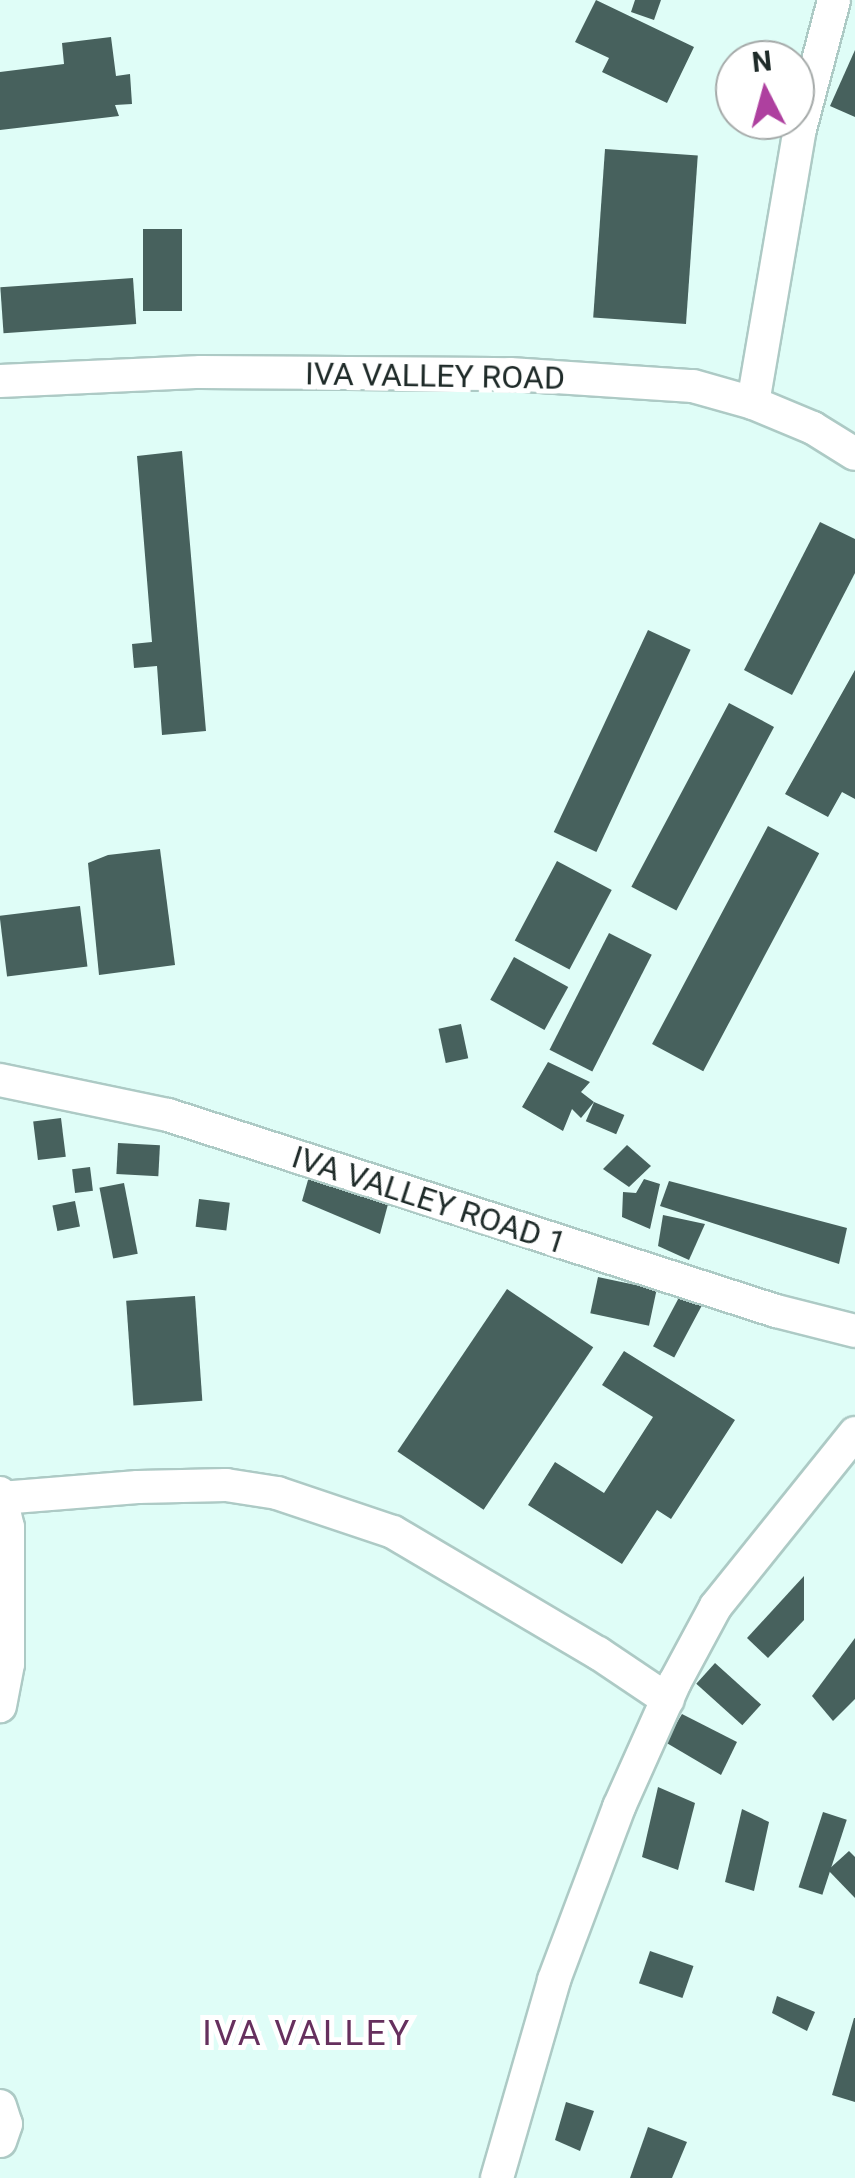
<!DOCTYPE html>
<style>
body{margin:0}
#map{position:relative;width:855px;height:2178px;overflow:hidden;background:#dffdf7;font-family:Roboto,sans-serif}
div>[style]{position:absolute}
.building>*{inset:0;background:#47615d;transform-origin:0 0}
.roads{filter:drop-shadow(2px 0 #adcac5) drop-shadow(-2px 0 #adcac5) drop-shadow(0 2px #adcac5) drop-shadow(0 -2px #adcac5)}
.minor>*{height:32px;margin:-16px;padding:0 16px;transform-origin:16px;border-radius:16px;background:#fff}
span{translate:-50% -50%;white-space:nowrap;text-align:center;line-height:1.15;-webkit-text-stroke:10px #fff;paint-order:stroke}
.street-label{font-size:32px;color:#1f2b29}
.neighbourhood-label{font-size:35px;color:#66305e;letter-spacing:2.5px}
.north{position:absolute;left:715px;top:40px;width:100px;height:100px;box-sizing:border-box;background:#fff;border:2px solid #a5aaa9;border-radius:50%;rotate:354deg;font-size:28px;font-weight:700;line-height:40px;text-align:center;color:#1f2b29}
.north::after{content:'';display:block;margin:auto;width:35px;height:45px;background:#ae409f;clip-path:polygon(50% 0,100% 100%,50% 72%,0 100%)}
</style>
<div id="map">
<div class="building">
<i style="clip-path:polygon(596px 0,694px 47px,667px 103px,602px 72px,609px 58px,575px 42px)"></i>
<i style="clip-path:polygon(635px 0,661px 0,654px 20px,631px 12px)"></i>
<i style="clip-path:polygon(111px 37px,116px 76px,130px 74px,132px 104px,115px 105px,119px 116px,0 130px,0 72px,64px 64px,62px 43px)"></i>
<i style="clip-path:polygon(855px 50px,855px 117px,830px 106px)"></i>
<i style="left:605px;top:149px;width:93px;height:169px;rotate:4deg"></i>
<i style="left:143px;top:229px;width:39px;height:82px"></i>
<i style="left:133px;top:278px;width:46px;height:133px;rotate:86deg"></i>
<i style="clip-path:polygon(182px 451px,206px 731px,162px 735px,157px 666px,134px 668px,132px 644px,152px 642px,137px 456px)"></i>
<i style="clip-path:polygon(820px 522px,855px 539px,855px 573px,792px 695px,744px 670px)"></i>
<i style="left:648px;top:630px;width:47px;height:223px;rotate:25deg"></i>
<i style="clip-path:polygon(855px 670px,855px 799px,842px 792px,828px 817px,785px 794px)"></i>
<i style="left:729px;top:703px;width:51px;height:208px;rotate:28deg"></i>
<i style="left:768px;top:826px;width:58px;height:247px;rotate:28deg"></i>
<i style="clip-path:polygon(160px 849px,175px 965px,99px 975px,88px 863px,108px 855px)"></i>
<i style="left:557px;top:861px;width:62px;height:90px;rotate:28deg"></i>
<i style="left:80px;top:906px;width:61px;height:81px;rotate:83deg"></i>
<i style="left:609px;top:933px;width:48px;height:131px;rotate:27deg"></i>
<i style="left:514px;top:957px;width:62px;height:49px;rotate:29deg"></i>
<i style="left:461px;top:1024px;width:35px;height:23px;rotate:78deg"></i>
<i style="clip-path:polygon(548px 1062px,590px 1082px,581px 1092px,594px 1102px,581px 1118px,572px 1109px,563px 1131px,522px 1107px)"></i>
<i style="left:594px;top:1102px;width:33px;height:21px;rotate:23deg"></i>
<i style="left:61px;top:1118px;width:39px;height:28px;rotate:83deg"></i>
<i style="left:118px;top:1143px;width:42px;height:31px;rotate:3deg"></i>
<i style="clip-path:polygon(627px 1145px,651px 1166px,629px 1187px,603px 1169px)"></i>
<i style="clip-path:polygon(312px 1166px,391px 1193px,380px 1234px,302px 1201px)"></i>
<i style="left:90px;top:1167px;width:24px;height:18px;rotate:83deg"></i>
<i style="clip-path:polygon(644px 1179px,660px 1184px,650px 1229px,622px 1217px,623px 1192px,636px 1193px)"></i>
<i style="clip-path:polygon(669px 1181px,847px 1228px,839px 1264px,660px 1206px)"></i>
<i style="left:124px;top:1183px;width:72px;height:25px;rotate:79deg"></i>
<i style="left:199px;top:1199px;width:31px;height:28px;rotate:7deg"></i>
<i style="left:75px;top:1201px;width:26px;height:23px;rotate:79deg"></i>
<i style="clip-path:polygon(663px 1215px,705px 1224px,689px 1260px,658px 1246px)"></i>
<i style="left:598px;top:1277px;width:60px;height:37px;rotate:12deg"></i>
<i style="left:684px;top:1288px;width:24px;height:66px;rotate:28deg"></i>
<i style="left:507px;top:1289px;width:104px;height:196px;rotate:34deg"></i>
<i style="left:195px;top:1296px;width:105px;height:69px;rotate:86deg"></i>
<i style="clip-path:polygon(624px 1351px,735px 1420px,671px 1519px,657px 1510px,622px 1564px,528px 1505px,555px 1462px,604px 1493px,653px 1417px,602px 1385px)"></i>
<i style="clip-path:polygon(804px 1576px,804px 1620px,768px 1658px,747px 1638px)"></i>
<i style="clip-path:polygon(855px 1638px,855px 1699px,833px 1721px,812px 1696px)"></i>
<i style="left:715px;top:1663px;width:62px;height:28px;rotate:42deg"></i>
<i style="clip-path:polygon(682px 1714px,737px 1742px,721px 1775px,665px 1742px)"></i>
<i style="clip-path:polygon(658px 1787px,695px 1803px,678px 1870px,642px 1857px)"></i>
<i style="clip-path:polygon(742px 1809px,769px 1822px,754px 1891px,725px 1882px)"></i>
<i style="left:823px;top:1812px;width:25px;height:79px;rotate:18deg"></i>
<i style="clip-path:polygon(849px 1851px,855px 1857px,855px 1898px,828px 1870px)"></i>
<i style="left:650px;top:1951px;width:46px;height:34px;rotate:19deg"></i>
<i style="clip-path:polygon(777px 1996px,815px 2012px,807px 2031px,772px 2013px)"></i>
<i style="clip-path:polygon(854px 2018px,855px 2018px,855px 2102px,832px 2095px)"></i>
<i style="clip-path:polygon(566px 2102px,594px 2111px,580px 2151px,555px 2140px)"></i>
<i style="clip-path:polygon(648px 2127px,687px 2142px,672px 2178px,630px 2178px)"></i>
</div>
<div class="roads">
<div class="minor">
<i style="left:0;top:381px;width:201px;rotate:-2.6deg"></i>
<i style="left:201px;top:372px;width:309px;rotate:0.4deg"></i>
<i style="left:510px;top:374px;width:183px;rotate:3.8deg"></i>
<i style="left:693px;top:386px;width:62px;rotate:15.8deg"></i>
<i style="left:753px;top:403px;width:65px;rotate:22.6deg"></i>
<i style="left:813px;top:428px;width:49px;rotate:31.8deg"></i>
<i style="left:753px;top:403px;width:278px;rotate:-80.3deg"></i>
<i style="left:800px;top:129px;width:133px;rotate:-75.2deg"></i>
<i style="left:0;top:1080px;width:172px;rotate:11.8deg"></i>
<i style="left:168px;top:1115px;width:639px;rotate:17.87deg"></i>
<i style="left:776px;top:1311px;width:81px;rotate:14.2deg"></i>
<i style="left:0;top:1493px;width:35px;rotate:77deg"></i>
<i style="left:8px;top:1527px;width:137px;rotate:90deg"></i>
<i style="left:8px;top:1664px;width:43px;rotate:100.8deg"></i>
<i style="left:1px;top:1498px;width:137px;rotate:-4.6deg"></i>
<i style="left:138px;top:1487px;width:88px;rotate:-1.3deg"></i>
<i style="left:226px;top:1485px;width:52px;rotate:8.9deg"></i>
<i style="left:277px;top:1493px;width:122px;rotate:18.6deg"></i>
<i style="left:393px;top:1532px;width:238px;rotate:30.6deg"></i>
<i style="left:598px;top:1653px;width:84px;rotate:33.9deg"></i>
<i style="left:0;top:2106px;width:19px;rotate:72deg"></i>
<i style="left:6px;top:2124px;width:18px;rotate:109deg"></i>
<i style="left:497px;top:2178px;width:206px;rotate:-73.9deg"></i>
<i style="left:554px;top:1980px;width:185px;rotate:-69.4deg"></i>
<i style="left:619px;top:1807px;width:137px;rotate:-65.9deg"></i>
<i style="left:675px;top:1682px;width:86px;rotate:-61.7deg"></i>
<i style="left:716px;top:1606px;width:222px;rotate:-51.2deg"></i>
</div>
</div>
<div class="street-label">
<span style="left:435px;top:376px;rotate:1deg">IVA VALLEY ROAD</span>
<span style="left:429px;top:1200px;rotate:18deg">IVA VALLEY ROAD 1</span>
</div>
<div class="neighbourhood-label">
<span style="left:307px;top:2034px">IVA VALLEY</span>
</div>
<div class="north">N</div>
</div>
